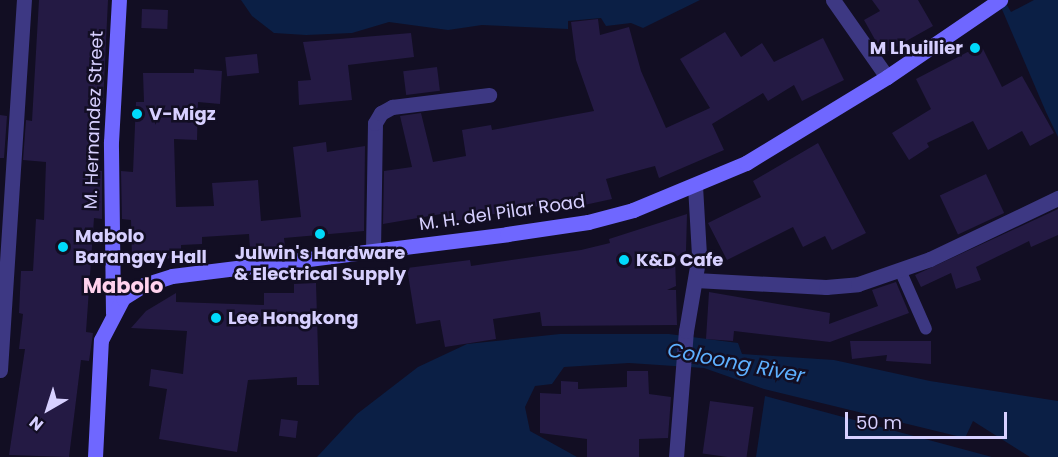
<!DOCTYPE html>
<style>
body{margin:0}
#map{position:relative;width:1058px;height:457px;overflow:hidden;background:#120e23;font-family:Poppins,sans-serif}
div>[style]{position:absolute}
.water>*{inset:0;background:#0b1f45}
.pier>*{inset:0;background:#120e23}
.building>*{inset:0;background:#241a44;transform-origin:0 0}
.lane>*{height:12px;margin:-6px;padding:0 6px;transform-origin:6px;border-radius:6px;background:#3d3883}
.street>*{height:15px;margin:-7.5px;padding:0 7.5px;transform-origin:7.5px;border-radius:7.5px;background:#3d3883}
.secondary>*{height:15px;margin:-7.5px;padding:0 7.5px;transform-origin:7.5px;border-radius:7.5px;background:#6f67ff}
.dots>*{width:16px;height:16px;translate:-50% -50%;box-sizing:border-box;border:3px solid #120e23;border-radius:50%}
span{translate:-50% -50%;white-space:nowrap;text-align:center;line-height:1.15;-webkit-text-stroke:5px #120e23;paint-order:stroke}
.poi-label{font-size:18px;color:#d7d0ff;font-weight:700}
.right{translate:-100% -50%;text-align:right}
.left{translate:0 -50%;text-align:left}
.street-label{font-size:18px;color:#d7d0ff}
.water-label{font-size:20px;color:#5eb0ff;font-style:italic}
.quarter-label{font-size:21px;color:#ffd2ed;font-weight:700}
.north{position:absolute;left:18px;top:379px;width:60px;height:60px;-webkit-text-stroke:4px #120e23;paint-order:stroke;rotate:219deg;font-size:16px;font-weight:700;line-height:24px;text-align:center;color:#d7d0ff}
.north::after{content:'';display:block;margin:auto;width:21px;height:27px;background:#d7d0ff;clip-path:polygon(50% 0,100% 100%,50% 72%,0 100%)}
.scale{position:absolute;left:845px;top:412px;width:162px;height:27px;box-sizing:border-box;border:3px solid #d7d0ff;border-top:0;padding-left:8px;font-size:18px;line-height:21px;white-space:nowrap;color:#d7d0ff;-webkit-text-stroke:4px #120e23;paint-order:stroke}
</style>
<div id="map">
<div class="water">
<i style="clip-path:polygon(241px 0,700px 0,643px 28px,631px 23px,606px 26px,601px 18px,568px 21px,568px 29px,482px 25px,448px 30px,389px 22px,352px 33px,306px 35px,274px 33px,252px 16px)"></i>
<i style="clip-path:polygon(998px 0,1058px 0,1058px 137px,1046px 112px)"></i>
<i style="clip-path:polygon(560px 334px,669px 334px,738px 343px,742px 354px,834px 360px,930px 381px,1058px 401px,1058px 457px,1030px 457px,973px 421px,965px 438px,764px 389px,704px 368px,629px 363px,564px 367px,552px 384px,535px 386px,525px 407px,530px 431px,577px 457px,317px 457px,357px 414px,418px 367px,467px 344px)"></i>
<i style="clip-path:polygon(765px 396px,992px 457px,756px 457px)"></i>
</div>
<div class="pier">
<i style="clip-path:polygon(1004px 0,1034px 0,1011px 12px)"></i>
</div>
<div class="building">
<i style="clip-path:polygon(39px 0,108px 0,103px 104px,94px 104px,90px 170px,102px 171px,102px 219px,94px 218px,86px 332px,93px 333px,89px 361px,81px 360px,69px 457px,9px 455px,25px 349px,19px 349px,23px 314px,19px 313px,21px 271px,33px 271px,36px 219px,44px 220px,46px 162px,23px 160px,26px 120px,32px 121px)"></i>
<i style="clip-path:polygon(872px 0,918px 0,933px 26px,883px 54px,864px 20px,880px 11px)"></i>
<i style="left:142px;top:9px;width:26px;height:19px;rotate:2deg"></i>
<i style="clip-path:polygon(598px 19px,600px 35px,629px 27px,641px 71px,666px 128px,710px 108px,680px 59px,725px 32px,741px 57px,762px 43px,774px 62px,823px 38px,844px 80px,802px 101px,794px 85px,768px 101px,763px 93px,712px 124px,724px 150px,659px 178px,655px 166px,606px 179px,612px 199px,552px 212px,551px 204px,449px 222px,447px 213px,383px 224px,384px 171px,412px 167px,400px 116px,421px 113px,433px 162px,466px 156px,462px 130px,491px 125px,492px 130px,594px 111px,576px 60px,571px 22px)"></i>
<i style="clip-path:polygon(411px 33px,414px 57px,348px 65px,352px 100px,299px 105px,298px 81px,311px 80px,303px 42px)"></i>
<i style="clip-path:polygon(981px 45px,1002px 87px,1022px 76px,1054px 133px,1030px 146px,1022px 131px,988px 150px,973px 121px,927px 143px,929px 147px,909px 160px,892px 133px,931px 109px,916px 79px)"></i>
<i style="left:257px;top:54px;width:19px;height:32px;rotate:84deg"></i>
<i style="left:437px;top:67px;width:24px;height:34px;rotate:83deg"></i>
<i style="clip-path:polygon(194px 69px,222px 71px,220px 104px,198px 102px,197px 140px,174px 139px,176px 207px,214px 206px,212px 183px,258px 180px,261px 221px,301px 217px,293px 147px,326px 142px,327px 152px,365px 146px,364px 231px,284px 238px,285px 246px,250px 249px,249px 234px,202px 237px,202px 244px,181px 245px,181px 258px,132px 260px,131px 220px,122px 219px,121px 171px,133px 172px,136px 102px,144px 102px,143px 73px,194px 73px)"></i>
<i style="clip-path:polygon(0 115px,7px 116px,4px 158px,0 158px)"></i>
<i style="clip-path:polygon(818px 143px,866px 233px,832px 250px,825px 236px,803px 247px,793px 227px,727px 260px,708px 223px,761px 197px,753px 181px)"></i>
<i style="left:986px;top:174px;width:43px;height:51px;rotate:65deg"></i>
<i style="clip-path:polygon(1058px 209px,1058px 235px,1031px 247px,1029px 241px,976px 267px,981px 280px,956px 289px,951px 273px,921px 287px,915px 275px)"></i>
<i style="clip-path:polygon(687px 214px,686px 251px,675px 258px,676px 286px,667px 290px,676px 290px,677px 325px,542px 326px,540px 312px,493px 319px,496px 339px,445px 347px,440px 320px,416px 324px,407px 268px,470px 260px,471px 266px,581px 250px,610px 243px,609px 239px)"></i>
<i style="clip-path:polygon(896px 282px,909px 313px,830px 342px,734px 331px,733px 341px,706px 339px,709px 292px,830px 313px,829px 324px,878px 306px,872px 290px)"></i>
<i style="clip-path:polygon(316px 283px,319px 385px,297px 385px,297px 377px,248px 380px,237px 452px,159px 439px,167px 389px,149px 386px,151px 369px,183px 374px,187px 331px,131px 328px,146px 311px,176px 293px,176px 302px,264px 305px,264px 293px,294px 293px,294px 284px)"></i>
<i style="clip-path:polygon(850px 341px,931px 341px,931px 364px,886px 361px,887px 355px,852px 359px)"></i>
<i style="clip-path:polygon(627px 371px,648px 371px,649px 394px,671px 397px,668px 438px,639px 439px,639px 457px,587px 457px,587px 439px,540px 433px,540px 393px,561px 394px,561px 381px,578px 382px,578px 389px,627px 387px)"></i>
<i style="left:710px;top:401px;width:44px;height:53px;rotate:8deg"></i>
<i style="left:281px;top:419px;width:17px;height:17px;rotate:7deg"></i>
</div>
<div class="lane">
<i style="left:900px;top:270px;width:64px;rotate:66.2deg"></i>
</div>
<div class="street">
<i style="left:833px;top:0;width:94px;rotate:55deg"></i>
<i style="left:373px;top:250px;width:127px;rotate:-89.1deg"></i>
<i style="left:375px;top:123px;width:12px;rotate:-59deg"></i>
<i style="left:381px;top:113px;width:13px;rotate:-29deg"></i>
<i style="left:392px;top:107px;width:98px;rotate:-7.1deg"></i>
<i style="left:695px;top:280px;width:131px;rotate:3.1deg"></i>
<i style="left:826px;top:287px;width:32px;rotate:-5deg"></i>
<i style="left:858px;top:284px;width:76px;rotate:-19.1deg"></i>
<i style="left:930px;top:259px;width:142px;rotate:-25.5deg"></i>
<i style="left:0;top:370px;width:371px;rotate:-86.3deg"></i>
<i style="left:676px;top:457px;width:126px;rotate:-85.5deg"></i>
<i style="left:686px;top:331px;width:77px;rotate:-80.3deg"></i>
<i style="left:699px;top:255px;width:69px;rotate:-93.3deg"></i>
</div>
<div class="secondary">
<i style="left:113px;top:313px;width:171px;rotate:-90.7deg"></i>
<i style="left:111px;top:142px;width:142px;rotate:-86.8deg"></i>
<i style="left:95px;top:457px;width:117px;rotate:-87.1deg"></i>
<i style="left:101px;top:340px;width:47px;rotate:-62.4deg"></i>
<i style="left:123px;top:298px;width:25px;rotate:-32deg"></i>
<i style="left:144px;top:285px;width:29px;rotate:-18deg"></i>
<i style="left:172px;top:276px;width:338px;rotate:-7.1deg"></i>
<i style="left:507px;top:234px;width:82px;rotate:-8.4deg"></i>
<i style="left:588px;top:222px;width:47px;rotate:-14.9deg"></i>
<i style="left:633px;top:210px;width:122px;rotate:-22.6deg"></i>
<i style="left:746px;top:163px;width:165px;rotate:-31.4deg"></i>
<i style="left:887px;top:77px;width:137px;rotate:-34.3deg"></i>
</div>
<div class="dots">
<i style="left:975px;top:48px;background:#00dafb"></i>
<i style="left:137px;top:114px;background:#00dafb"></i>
<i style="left:320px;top:234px;background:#00dafb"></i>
<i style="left:63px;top:247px;background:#00dafb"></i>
<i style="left:624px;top:260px;background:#00dafb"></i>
<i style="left:216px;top:318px;background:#00dafb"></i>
</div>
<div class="poi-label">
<span class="right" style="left:963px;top:48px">M Lhuillier</span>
<span class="left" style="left:149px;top:114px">V-Migz</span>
<span class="left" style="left:75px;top:247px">Mabolo<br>Barangay Hall</span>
<span style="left:320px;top:264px">Julwin's Hardware<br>&amp; Electrical Supply</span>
<span class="left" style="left:636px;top:260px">K&amp;D Cafe</span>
<span class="left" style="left:228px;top:318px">Lee Hongkong</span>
</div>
<div class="street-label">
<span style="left:94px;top:120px;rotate:-88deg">M. Hernandez Street</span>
<span style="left:502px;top:213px;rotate:-8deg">M. H. del Pilar Road</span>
</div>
<div class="water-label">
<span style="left:736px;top:363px;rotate:11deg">Coloong River</span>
</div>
<div class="quarter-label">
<span style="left:123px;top:286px">Mabolo</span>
</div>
<div class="north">N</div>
<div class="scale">50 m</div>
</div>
